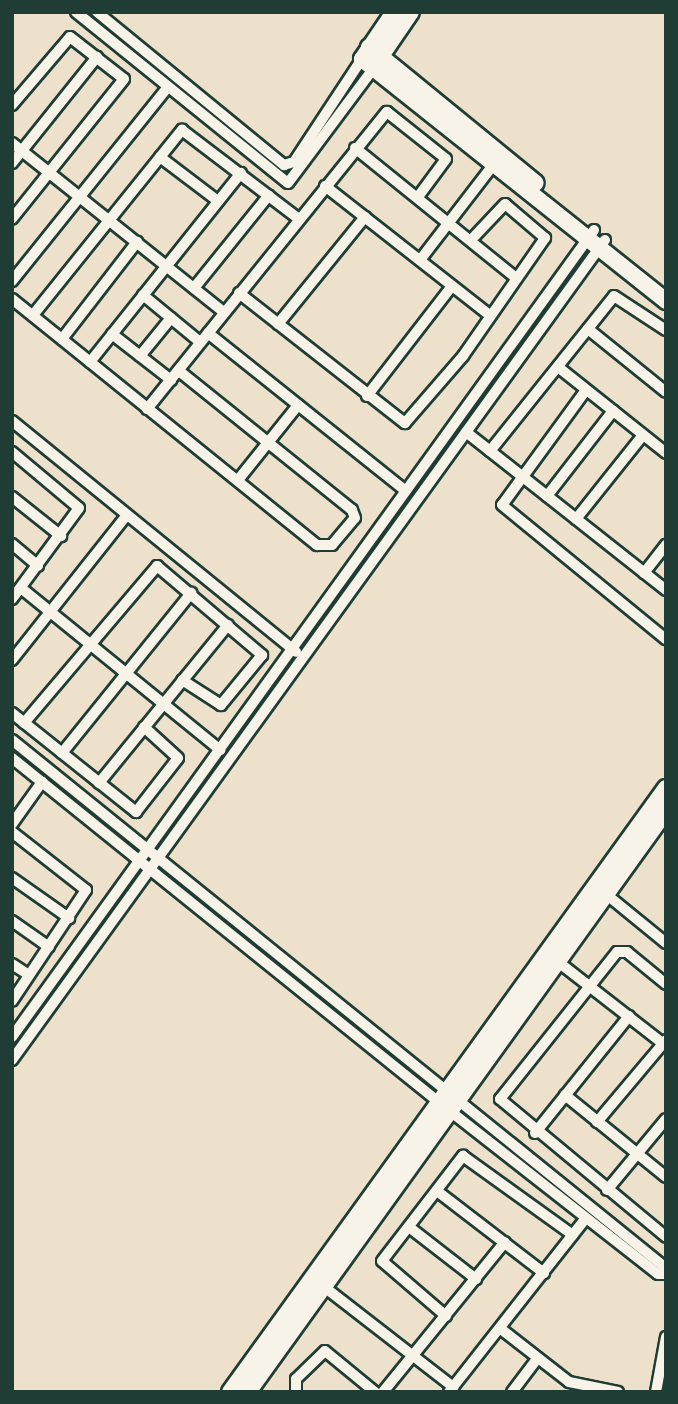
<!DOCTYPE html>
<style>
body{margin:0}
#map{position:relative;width:678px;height:1404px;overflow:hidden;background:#ede1cc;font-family:Pangolin,sans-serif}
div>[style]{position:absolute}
.roads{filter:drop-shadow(2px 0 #1f3d34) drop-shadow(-2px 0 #1f3d34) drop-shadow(0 2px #1f3d34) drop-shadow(0 -2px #1f3d34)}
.street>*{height:10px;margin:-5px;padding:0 5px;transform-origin:5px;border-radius:5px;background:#f7f3e8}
.secondary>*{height:16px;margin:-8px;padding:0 8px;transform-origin:8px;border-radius:8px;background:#f7f3e8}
span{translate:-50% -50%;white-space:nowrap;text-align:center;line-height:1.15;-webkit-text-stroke:6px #f7f3e8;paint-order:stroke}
.frame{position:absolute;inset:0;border:14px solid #1f3d34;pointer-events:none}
</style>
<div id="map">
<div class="roads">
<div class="street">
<i style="left:76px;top:12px;width:272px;rotate:38.9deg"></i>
<i style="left:288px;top:183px;width:147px;rotate:-53.3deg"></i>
<i style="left:97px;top:12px;width:242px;rotate:39.3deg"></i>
<i style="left:284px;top:165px;width:10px;rotate:-17deg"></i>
<i style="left:294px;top:162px;width:123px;rotate:-56.6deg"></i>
<i style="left:12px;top:105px;width:89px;rotate:-49.5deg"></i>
<i style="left:70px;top:37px;width:68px;rotate:37.9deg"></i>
<i style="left:124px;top:79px;width:179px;rotate:128.7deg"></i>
<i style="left:12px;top:143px;width:271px;rotate:38.6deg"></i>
<i style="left:355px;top:148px;width:206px;rotate:38.9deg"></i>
<i style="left:160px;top:157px;width:73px;rotate:37.2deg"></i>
<i style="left:12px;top:163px;width:136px;rotate:-51.3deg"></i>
<i style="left:325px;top:186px;width:207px;rotate:38.1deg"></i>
<i style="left:420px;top:260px;width:121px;rotate:-52.4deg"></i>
<i style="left:12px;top:281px;width:249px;rotate:-51.2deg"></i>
<i style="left:194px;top:288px;width:119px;rotate:-51.1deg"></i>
<i style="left:239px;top:293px;width:211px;rotate:38.1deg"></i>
<i style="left:405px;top:423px;width:89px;rotate:-49.1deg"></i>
<i style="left:463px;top:356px;width:144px;rotate:-55.2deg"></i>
<i style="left:545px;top:238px;width:52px;rotate:-139.6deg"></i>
<i style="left:505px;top:204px;width:50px;rotate:133.4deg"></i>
<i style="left:143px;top:295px;width:74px;rotate:39.5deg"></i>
<i style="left:12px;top:299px;width:392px;rotate:38.9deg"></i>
<i style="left:317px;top:545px;width:15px"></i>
<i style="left:332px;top:545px;width:35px;rotate:-50deg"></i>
<i style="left:355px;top:518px;width:9px;rotate:-111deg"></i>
<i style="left:352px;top:510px;width:223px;rotate:-141.2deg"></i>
<i style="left:33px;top:315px;width:238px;rotate:-51.2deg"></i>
<i style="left:182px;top:130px;width:147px;rotate:37.3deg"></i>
<i style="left:278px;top:324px;width:138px;rotate:-50.9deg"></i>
<i style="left:588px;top:329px;width:100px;rotate:38.9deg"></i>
<i style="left:208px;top:333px;width:253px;rotate:38.6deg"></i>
<i style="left:112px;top:334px;width:75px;rotate:37.9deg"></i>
<i style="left:62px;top:339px;width:123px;rotate:-52.3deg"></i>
<i style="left:140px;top:356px;width:49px;rotate:-50.8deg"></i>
<i style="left:90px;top:362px;width:242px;rotate:-51.4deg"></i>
<i style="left:558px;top:367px;width:138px;rotate:38.5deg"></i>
<i style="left:586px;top:390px;width:142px;rotate:126.1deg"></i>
<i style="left:502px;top:505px;width:212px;rotate:39.3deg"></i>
<i style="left:367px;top:396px;width:139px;rotate:-52.3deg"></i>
<i style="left:147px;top:409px;width:382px;rotate:-51.1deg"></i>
<i style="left:387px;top:112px;width:75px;rotate:38.5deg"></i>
<i style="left:446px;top:159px;width:47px;rotate:126.4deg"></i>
<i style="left:12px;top:421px;width:366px;rotate:39.1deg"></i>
<i style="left:466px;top:432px;width:255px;rotate:38.3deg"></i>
<i style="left:490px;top:451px;width:198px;rotate:-51.3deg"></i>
<i style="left:614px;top:296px;width:62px;rotate:33.2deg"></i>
<i style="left:12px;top:452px;width:87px;rotate:39.9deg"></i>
<i style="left:79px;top:508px;width:113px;rotate:126.4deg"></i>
<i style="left:238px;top:480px;width:96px;rotate:-51.3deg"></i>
<i style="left:547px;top:496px;width:108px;rotate:-52.2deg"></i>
<i style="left:12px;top:497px;width:63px;rotate:38.5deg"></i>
<i style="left:576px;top:519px;width:107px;rotate:-51.4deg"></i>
<i style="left:12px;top:544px;width:34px;rotate:40deg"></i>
<i style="left:644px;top:573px;width:36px;rotate:-52deg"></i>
<i style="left:21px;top:588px;width:257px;rotate:39.1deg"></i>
<i style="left:12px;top:660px;width:185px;rotate:-51.6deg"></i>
<i style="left:12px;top:713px;width:159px;rotate:38.6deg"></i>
<i style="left:136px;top:812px;width:68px;rotate:-52.1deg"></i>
<i style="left:178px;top:758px;width:46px;rotate:-137.6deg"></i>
<i style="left:24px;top:723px;width:206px;rotate:-49.7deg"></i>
<i style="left:157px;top:566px;width:138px;rotate:40.3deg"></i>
<i style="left:262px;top:655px;width:65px;rotate:129.4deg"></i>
<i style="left:221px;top:705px;width:46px;rotate:-147.3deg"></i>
<i style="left:12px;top:740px;width:841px;rotate:38.92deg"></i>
<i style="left:62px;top:753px;width:206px;rotate:-51.1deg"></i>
<i style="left:12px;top:758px;width:563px;rotate:38.87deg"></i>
<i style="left:450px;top:1111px;width:264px;rotate:38.1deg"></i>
<i style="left:658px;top:1274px;width:8px"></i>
<i style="left:99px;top:783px;width:204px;rotate:-50.8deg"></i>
<i style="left:12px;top:824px;width:52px;rotate:-54.5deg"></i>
<i style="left:12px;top:832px;width:94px;rotate:38.1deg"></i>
<i style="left:86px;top:890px;width:133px;rotate:123.7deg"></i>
<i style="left:12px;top:878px;width:70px;rotate:35.1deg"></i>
<i style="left:601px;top:890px;width:84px;rotate:39.2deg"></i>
<i style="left:12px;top:921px;width:45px;rotate:35.1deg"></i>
<i style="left:557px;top:961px;width:138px;rotate:37.9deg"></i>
<i style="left:12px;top:964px;width:20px;rotate:33deg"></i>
<i style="left:666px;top:984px;width:50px;rotate:-140.6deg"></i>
<i style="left:627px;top:952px;width:10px;rotate:180deg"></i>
<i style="left:617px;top:952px;width:188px;rotate:128.5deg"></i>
<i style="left:500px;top:1099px;width:216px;rotate:39.7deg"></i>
<i style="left:12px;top:1037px;width:995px;rotate:-54.2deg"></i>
<i style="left:12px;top:1060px;width:1012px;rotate:-54.13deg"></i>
<i style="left:565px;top:1095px;width:130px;rotate:39.1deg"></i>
<i style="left:597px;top:1122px;width:107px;rotate:-49.9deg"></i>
<i style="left:535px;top:1133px;width:150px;rotate:-51.2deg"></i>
<i style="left:607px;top:1190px;width:92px;rotate:-50.3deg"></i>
<i style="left:437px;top:1191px;width:135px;rotate:37.5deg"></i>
<i style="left:409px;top:1227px;width:85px;rotate:37.8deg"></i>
<i style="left:323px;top:1286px;width:165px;rotate:37.8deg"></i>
<i style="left:446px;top:1316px;width:84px;rotate:-139.3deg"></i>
<i style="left:382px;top:1261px;width:133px;rotate:-52.4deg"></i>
<i style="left:463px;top:1156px;width:135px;rotate:35.7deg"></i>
<i style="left:501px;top:1329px;width:86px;rotate:37.9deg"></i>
<i style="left:569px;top:1382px;width:50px;rotate:11.5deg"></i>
<i style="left:296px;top:1392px;width:13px;rotate:-90deg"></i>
<i style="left:296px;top:1379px;width:40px;rotate:-44deg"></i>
<i style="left:325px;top:1351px;width:65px;rotate:39.4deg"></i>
<i style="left:383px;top:1392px;width:193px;rotate:-50.9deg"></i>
<i style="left:449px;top:1392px;width:221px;rotate:-51.8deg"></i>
<i style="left:512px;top:1392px;width:41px;rotate:-52.9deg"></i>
<i style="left:656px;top:1392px;width:56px;rotate:-79.7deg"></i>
</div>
<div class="secondary">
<i style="left:394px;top:12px;width:57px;rotate:124.2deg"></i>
<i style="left:362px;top:59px;width:389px;rotate:38.5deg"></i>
<i style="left:369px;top:47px;width:215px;rotate:39.2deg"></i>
<i style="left:381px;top:56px;width:53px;rotate:-55.7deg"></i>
<i style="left:230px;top:1392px;width:745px;rotate:-54.18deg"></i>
<i style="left:248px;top:1392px;width:716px;rotate:-54.27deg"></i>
</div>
</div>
<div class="frame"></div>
</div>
